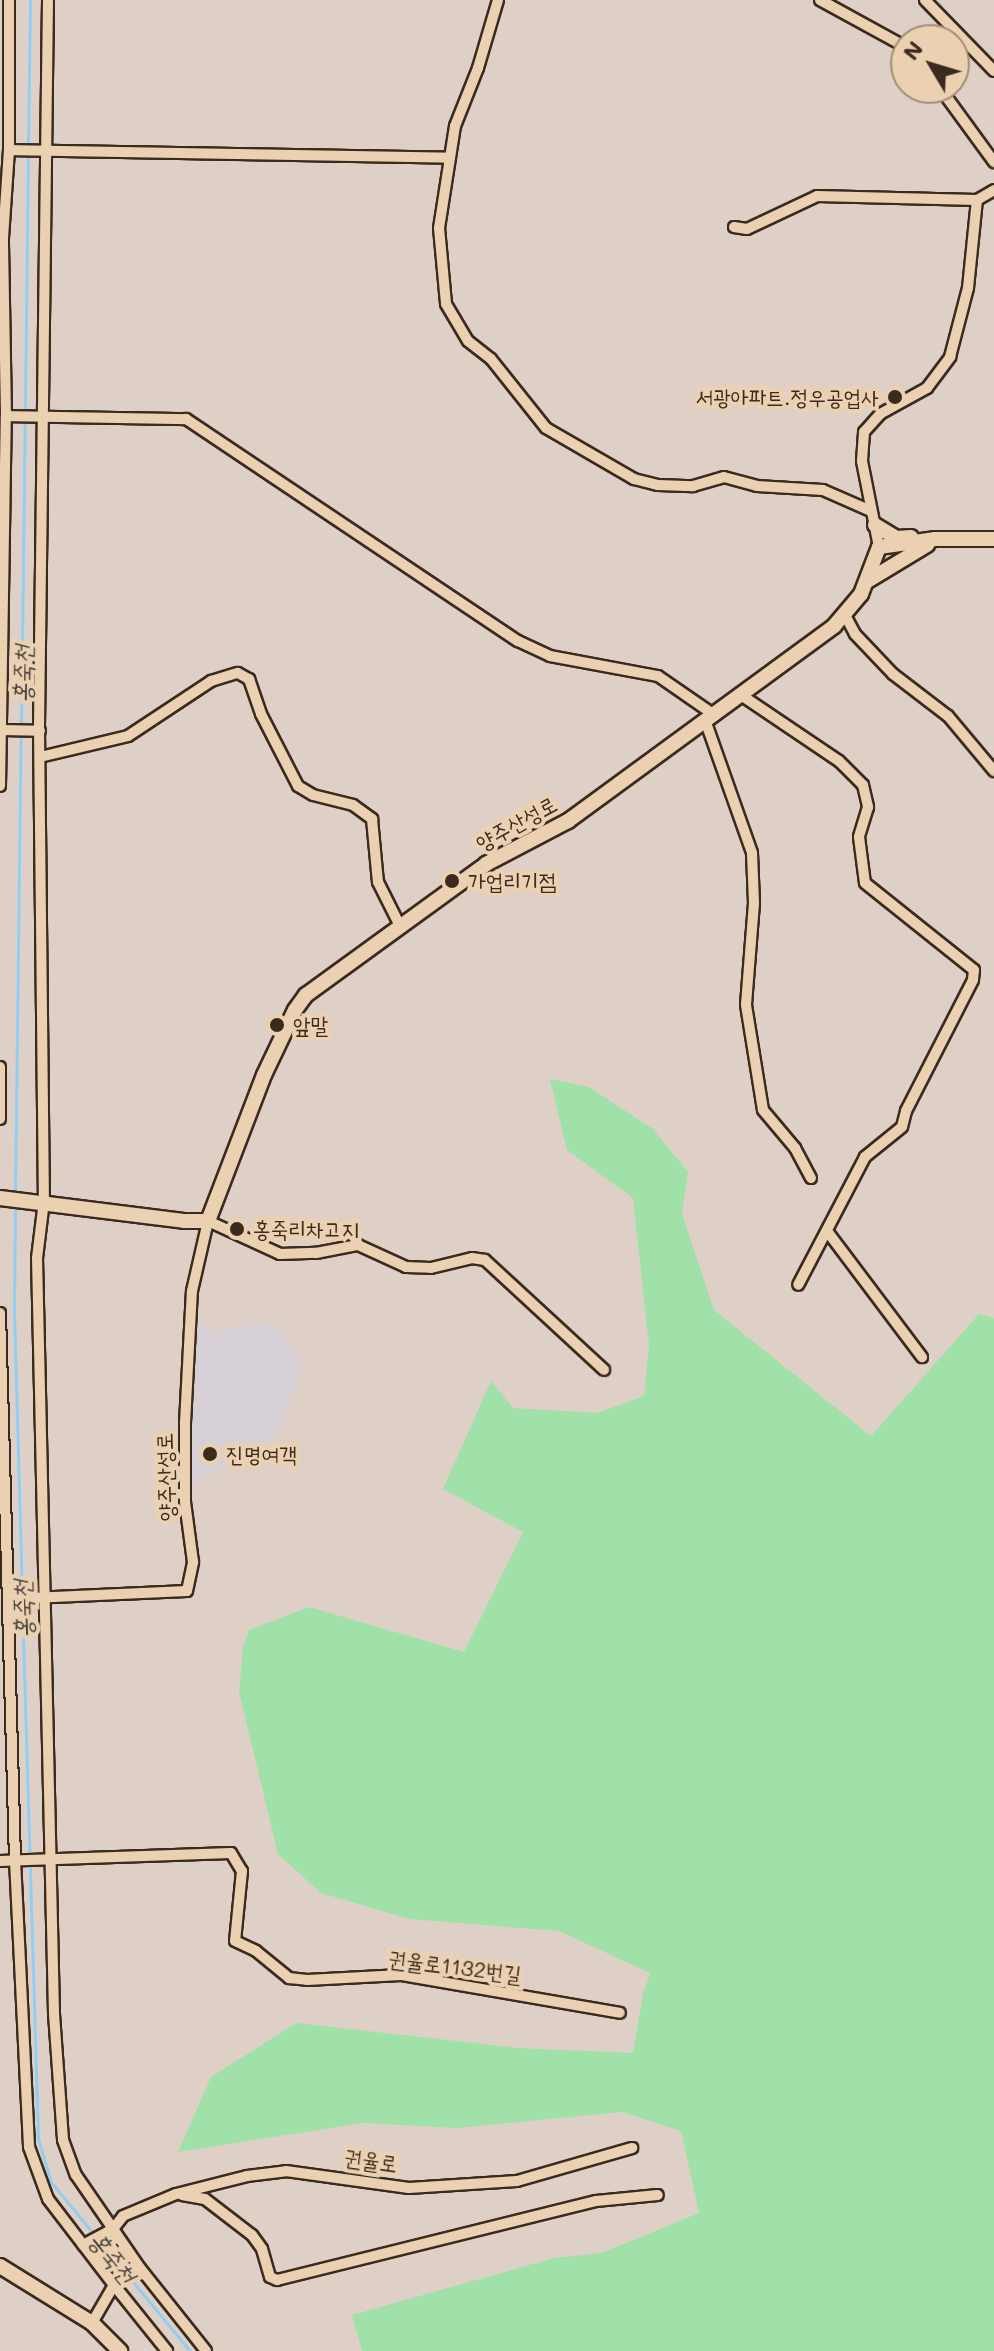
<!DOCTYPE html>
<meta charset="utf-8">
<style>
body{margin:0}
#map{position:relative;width:994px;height:2351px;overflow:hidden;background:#dfd0c7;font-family:Mali,"Poor Story",sans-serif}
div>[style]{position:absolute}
.built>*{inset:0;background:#d6d0d6}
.green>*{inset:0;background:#a0e0a9}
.stream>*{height:3px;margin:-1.5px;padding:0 1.5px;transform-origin:1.5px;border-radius:1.5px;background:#91cff2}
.roads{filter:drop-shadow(2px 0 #3b2a1e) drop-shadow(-2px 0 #3b2a1e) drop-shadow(0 2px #3b2a1e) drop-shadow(0 -2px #3b2a1e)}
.street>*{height:10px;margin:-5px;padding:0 5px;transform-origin:5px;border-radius:5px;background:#ebd0b2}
.secondary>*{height:14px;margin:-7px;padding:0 7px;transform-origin:7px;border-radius:7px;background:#ebd0b2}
.dots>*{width:22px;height:22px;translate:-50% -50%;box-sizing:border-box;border:4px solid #ebd0b2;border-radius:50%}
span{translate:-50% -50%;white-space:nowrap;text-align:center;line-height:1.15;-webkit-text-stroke:8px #ebd0b2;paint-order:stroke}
.poi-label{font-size:22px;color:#3b2a1e}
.right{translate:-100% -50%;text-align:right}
.left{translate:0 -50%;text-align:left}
.street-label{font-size:22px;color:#3b2a1e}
.water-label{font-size:24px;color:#48433e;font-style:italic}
.north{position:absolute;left:890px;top:24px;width:80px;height:80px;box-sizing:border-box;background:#ebd0b2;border:2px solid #a58e77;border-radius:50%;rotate:308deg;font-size:22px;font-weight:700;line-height:32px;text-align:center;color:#3b2a1e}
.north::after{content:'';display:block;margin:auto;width:28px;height:36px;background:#3b2a1e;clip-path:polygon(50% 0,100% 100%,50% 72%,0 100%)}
</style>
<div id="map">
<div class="built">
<i style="clip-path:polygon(194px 1322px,218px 1331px,266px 1322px,276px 1325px,303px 1364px,276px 1437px,192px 1484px)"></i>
</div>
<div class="green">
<i style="clip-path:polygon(550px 1079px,589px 1087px,653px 1129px,688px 1172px,682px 1214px,714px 1310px,871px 1436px,979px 1314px,994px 1318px,994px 2351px,362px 2351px,352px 2315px,554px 2258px,602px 2253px,699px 2213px,681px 2131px,622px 2112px,457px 2128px,363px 2123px,178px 2152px,211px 2077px,296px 2023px,519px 2048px,633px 2053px,643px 1994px,650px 1973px,559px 1931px,409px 1919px,321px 1893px,278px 1854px,239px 1692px,243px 1648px,249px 1630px,309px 1607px,464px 1652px,523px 1532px,443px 1489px,491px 1381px,513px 1408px,597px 1413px,644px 1396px,649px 1345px,633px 1198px,567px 1150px)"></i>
</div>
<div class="stream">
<i style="left:28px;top:147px;width:147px;rotate:-89.2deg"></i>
<i style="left:21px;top:727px;width:572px;rotate:-89.3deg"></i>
<i style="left:15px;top:1195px;width:460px;rotate:-89.3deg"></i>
<i style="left:15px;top:1203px;width:107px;rotate:90.5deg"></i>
<i style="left:14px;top:1310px;width:285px;rotate:88.4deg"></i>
<i style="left:22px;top:1603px;width:536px;rotate:88.29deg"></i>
<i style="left:38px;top:2139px;width:45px;rotate:73.2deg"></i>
<i style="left:51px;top:2182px;width:219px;rotate:50.6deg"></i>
</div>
<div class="roads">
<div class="street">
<i style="left:48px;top:0;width:729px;rotate:90.71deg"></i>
<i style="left:39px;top:729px;width:472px;rotate:89.4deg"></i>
<i style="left:44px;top:1201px;width:57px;rotate:97deg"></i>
<i style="left:37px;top:1258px;width:756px;rotate:88.71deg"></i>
<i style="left:54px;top:2014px;width:126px;rotate:85.9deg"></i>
<i style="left:63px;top:2140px;width:37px;rotate:70deg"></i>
<i style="left:76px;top:2175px;width:113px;rotate:55.5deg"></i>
<i style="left:140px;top:2268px;width:106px;rotate:51.5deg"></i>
<i style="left:498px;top:0;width:71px;rotate:106.4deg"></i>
<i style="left:478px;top:68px;width:62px;rotate:111.6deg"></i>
<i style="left:455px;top:126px;width:103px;rotate:98.9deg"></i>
<i style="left:439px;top:228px;width:76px;rotate:84.7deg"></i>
<i style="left:446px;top:304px;width:43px;rotate:59.3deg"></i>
<i style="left:468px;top:341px;width:29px;rotate:38deg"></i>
<i style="left:491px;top:359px;width:88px;rotate:51.4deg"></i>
<i style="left:546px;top:428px;width:102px;rotate:30.1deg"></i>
<i style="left:634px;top:479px;width:25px;rotate:14deg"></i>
<i style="left:658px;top:485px;width:35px;rotate:2deg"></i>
<i style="left:693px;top:486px;width:32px;rotate:-16deg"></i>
<i style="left:724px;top:477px;width:34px;rotate:15deg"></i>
<i style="left:757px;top:486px;width:66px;rotate:3.5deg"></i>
<i style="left:823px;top:490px;width:52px;rotate:23.6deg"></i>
<i style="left:820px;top:0;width:98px;rotate:28.7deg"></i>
<i style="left:925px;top:0;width:99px;rotate:45.8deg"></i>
<i style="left:940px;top:88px;width:92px;rotate:53.9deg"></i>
<i style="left:9px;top:150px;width:440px;rotate:1deg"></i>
<i style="left:734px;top:227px;width:13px;rotate:9deg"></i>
<i style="left:747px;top:229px;width:77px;rotate:-25.2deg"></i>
<i style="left:817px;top:196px;width:160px;rotate:1.4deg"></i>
<i style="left:6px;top:416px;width:180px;rotate:1deg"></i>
<i style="left:186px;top:419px;width:399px;rotate:33.8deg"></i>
<i style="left:518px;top:641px;width:35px;rotate:25deg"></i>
<i style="left:550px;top:656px;width:110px;rotate:10.5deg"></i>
<i style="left:658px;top:676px;width:67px;rotate:34.6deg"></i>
<i style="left:879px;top:547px;width:88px;rotate:-101.2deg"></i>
<i style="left:862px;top:461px;width:29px;rotate:-86deg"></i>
<i style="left:864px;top:432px;width:24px;rotate:-48deg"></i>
<i style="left:880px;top:414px;width:54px;rotate:-29deg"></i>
<i style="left:927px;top:388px;width:39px;rotate:-53deg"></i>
<i style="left:950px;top:357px;width:71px;rotate:-75.4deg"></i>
<i style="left:968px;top:288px;width:88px;rotate:-84.2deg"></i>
<i style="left:977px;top:200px;width:20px;rotate:-30deg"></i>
<i style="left:845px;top:615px;width:21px;rotate:62deg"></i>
<i style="left:855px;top:634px;width:55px;rotate:46.5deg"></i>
<i style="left:893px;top:674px;width:69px;rotate:37.4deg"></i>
<i style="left:948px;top:716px;width:72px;rotate:50.1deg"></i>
<i style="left:741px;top:695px;width:118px;rotate:34deg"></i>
<i style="left:839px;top:761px;width:34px;rotate:45deg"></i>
<i style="left:863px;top:785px;width:23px;rotate:77deg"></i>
<i style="left:868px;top:807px;width:31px;rotate:107deg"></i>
<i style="left:859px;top:837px;width:46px;rotate:82.6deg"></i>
<i style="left:865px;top:883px;width:139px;rotate:38.6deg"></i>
<i style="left:974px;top:970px;width:10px;rotate:96deg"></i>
<i style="left:973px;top:980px;width:147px;rotate:117.1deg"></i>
<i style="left:906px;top:1111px;width:16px;rotate:104deg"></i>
<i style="left:902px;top:1127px;width:48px;rotate:141deg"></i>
<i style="left:865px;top:1157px;width:144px;rotate:117.6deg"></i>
<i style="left:705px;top:720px;width:141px;rotate:70.5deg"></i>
<i style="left:752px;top:853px;width:50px;rotate:87.7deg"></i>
<i style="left:754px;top:903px;width:102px;rotate:94.5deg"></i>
<i style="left:746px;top:1005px;width:106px;rotate:80.8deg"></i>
<i style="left:763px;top:1110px;width:50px;rotate:49.9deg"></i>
<i style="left:795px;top:1148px;width:34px;rotate:62deg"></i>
<i style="left:1px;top:730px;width:39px;rotate:1deg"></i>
<i style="left:40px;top:757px;width:90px;rotate:-13.4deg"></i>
<i style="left:128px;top:736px;width:100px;rotate:-33.5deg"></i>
<i style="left:211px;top:681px;width:28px;rotate:-17deg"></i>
<i style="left:238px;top:673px;width:13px;rotate:29deg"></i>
<i style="left:249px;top:679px;width:37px;rotate:71deg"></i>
<i style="left:261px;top:714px;width:81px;rotate:62.8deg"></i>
<i style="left:298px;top:786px;width:17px;rotate:31deg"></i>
<i style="left:313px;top:795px;width:41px;rotate:14deg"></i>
<i style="left:353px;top:805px;width:24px;rotate:36deg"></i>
<i style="left:372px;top:819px;width:63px;rotate:84.6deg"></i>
<i style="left:378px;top:882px;width:49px;rotate:63.4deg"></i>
<i style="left:0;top:786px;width:370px;rotate:-89.1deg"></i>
<i style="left:6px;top:416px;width:178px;rotate:-91deg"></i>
<i style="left:3px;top:238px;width:88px;rotate:-86.1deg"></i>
<i style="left:9px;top:150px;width:150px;rotate:-90deg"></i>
<i style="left:0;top:1067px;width:52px;rotate:90deg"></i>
<i style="left:827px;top:1231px;width:158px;rotate:53deg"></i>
<i style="left:0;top:1313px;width:547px;rotate:88.43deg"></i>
<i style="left:15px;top:1860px;width:287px;rotate:87.2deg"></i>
<i style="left:29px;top:2147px;width:55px;rotate:69.9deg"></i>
<i style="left:48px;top:2199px;width:108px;rotate:52.5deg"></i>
<i style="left:114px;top:2285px;width:44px;rotate:120.1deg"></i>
<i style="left:9px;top:1599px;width:178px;rotate:-2.6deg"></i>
<i style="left:187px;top:1591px;width:30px;rotate:-78deg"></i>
<i style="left:193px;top:1562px;width:61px;rotate:-97.6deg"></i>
<i style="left:185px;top:1502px;width:79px;rotate:-90deg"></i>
<i style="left:185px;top:1423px;width:132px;rotate:-87deg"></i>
<i style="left:192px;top:1291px;width:72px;rotate:-77.1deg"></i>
<i style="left:208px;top:1221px;width:79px;rotate:24.6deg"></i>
<i style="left:280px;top:1254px;width:36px;rotate:-2deg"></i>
<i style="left:316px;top:1253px;width:43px;rotate:-10.8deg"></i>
<i style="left:358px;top:1245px;width:53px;rotate:24.6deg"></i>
<i style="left:406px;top:1267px;width:25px;rotate:2deg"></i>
<i style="left:431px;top:1268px;width:42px;rotate:-13.7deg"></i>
<i style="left:472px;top:1258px;width:13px;rotate:9deg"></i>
<i style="left:485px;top:1260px;width:162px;rotate:42.7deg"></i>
<i style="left:0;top:1861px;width:231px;rotate:-2deg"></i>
<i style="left:231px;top:1853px;width:21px;rotate:59deg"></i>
<i style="left:242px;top:1871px;width:70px;rotate:95.7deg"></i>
<i style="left:235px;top:1941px;width:23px;rotate:25deg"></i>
<i style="left:256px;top:1951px;width:43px;rotate:39.3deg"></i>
<i style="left:289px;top:1978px;width:18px;rotate:6deg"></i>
<i style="left:307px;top:1980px;width:94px;rotate:-3deg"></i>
<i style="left:401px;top:1975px;width:222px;rotate:9.8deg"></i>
<i style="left:182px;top:2195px;width:23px;rotate:10deg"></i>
<i style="left:205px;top:2199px;width:59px;rotate:37.5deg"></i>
<i style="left:252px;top:2235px;width:17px;rotate:54deg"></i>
<i style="left:262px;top:2249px;width:29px;rotate:74deg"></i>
<i style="left:270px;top:2277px;width:8px;rotate:23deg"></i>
<i style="left:277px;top:2280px;width:329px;rotate:-13.9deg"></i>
<i style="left:596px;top:2201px;width:62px;rotate:-5.5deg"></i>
<i style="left:83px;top:2245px;width:34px;rotate:-28deg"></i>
<i style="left:113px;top:2229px;width:16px;rotate:-52deg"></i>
<i style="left:123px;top:2216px;width:57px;rotate:-22.5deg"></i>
<i style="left:176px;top:2194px;width:73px;rotate:-14.2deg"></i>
<i style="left:247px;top:2176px;width:39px;rotate:-7deg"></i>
<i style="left:286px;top:2171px;width:124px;rotate:7.9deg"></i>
<i style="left:409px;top:2188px;width:108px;rotate:-3.7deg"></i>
<i style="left:517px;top:2181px;width:120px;rotate:-16deg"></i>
<i style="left:114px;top:2285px;width:85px;rotate:51.2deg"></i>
</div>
<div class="secondary">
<i style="left:875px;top:525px;width:26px;rotate:31deg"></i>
<i style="left:897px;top:538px;width:14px;rotate:-4deg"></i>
<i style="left:869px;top:580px;width:68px;rotate:-31.1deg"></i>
<i style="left:0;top:1198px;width:185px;rotate:7.1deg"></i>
<i style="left:184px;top:1221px;width:24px"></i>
<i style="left:208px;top:1221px;width:156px;rotate:-69deg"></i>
<i style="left:264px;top:1075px;width:72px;rotate:-64.5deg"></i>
<i style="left:295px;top:1010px;width:19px;rotate:-54deg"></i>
<i style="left:306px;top:995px;width:223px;rotate:-36deg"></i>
<i style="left:486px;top:864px;width:93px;rotate:-27.7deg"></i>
<i style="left:568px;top:821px;width:330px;rotate:-36.2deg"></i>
<i style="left:834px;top:626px;width:42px;rotate:-49.8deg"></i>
<i style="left:861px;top:594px;width:50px;rotate:-69deg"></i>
<i style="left:879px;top:547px;width:57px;rotate:-8.1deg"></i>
<i style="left:935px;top:539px;width:59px"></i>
<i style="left:0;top:2266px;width:108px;rotate:31.8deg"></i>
<i style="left:92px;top:2323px;width:40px;rotate:45deg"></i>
</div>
</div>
<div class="dots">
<i style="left:895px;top:397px;background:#3b2a1e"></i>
<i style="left:452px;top:881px;background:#3b2a1e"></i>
<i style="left:277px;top:1025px;background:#3b2a1e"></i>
<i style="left:237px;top:1229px;background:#3b2a1e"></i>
<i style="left:210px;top:1454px;background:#3b2a1e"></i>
</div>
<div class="poi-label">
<span class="right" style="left:879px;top:397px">서광아파트.정우공업사</span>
<span class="left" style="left:468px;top:881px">가업리기점</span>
<span class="left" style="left:293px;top:1025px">앞말</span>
<span class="left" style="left:253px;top:1229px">홍죽리차고지</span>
<span class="left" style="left:226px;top:1454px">진명여객</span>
</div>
<div class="street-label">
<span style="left:516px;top:823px;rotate:-29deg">양주산성로</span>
<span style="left:165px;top:1477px;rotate:-92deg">양주산성로</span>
<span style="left:455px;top:1966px;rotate:7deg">권율로1132번길</span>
<span style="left:371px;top:2160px;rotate:8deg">권율로</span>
</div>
<div class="water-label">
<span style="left:22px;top:674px;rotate:-89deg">홍죽천</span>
<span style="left:22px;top:1609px;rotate:-92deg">홍죽천</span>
<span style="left:113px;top:2257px;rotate:51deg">홍죽천</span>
</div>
<div class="north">N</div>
</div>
